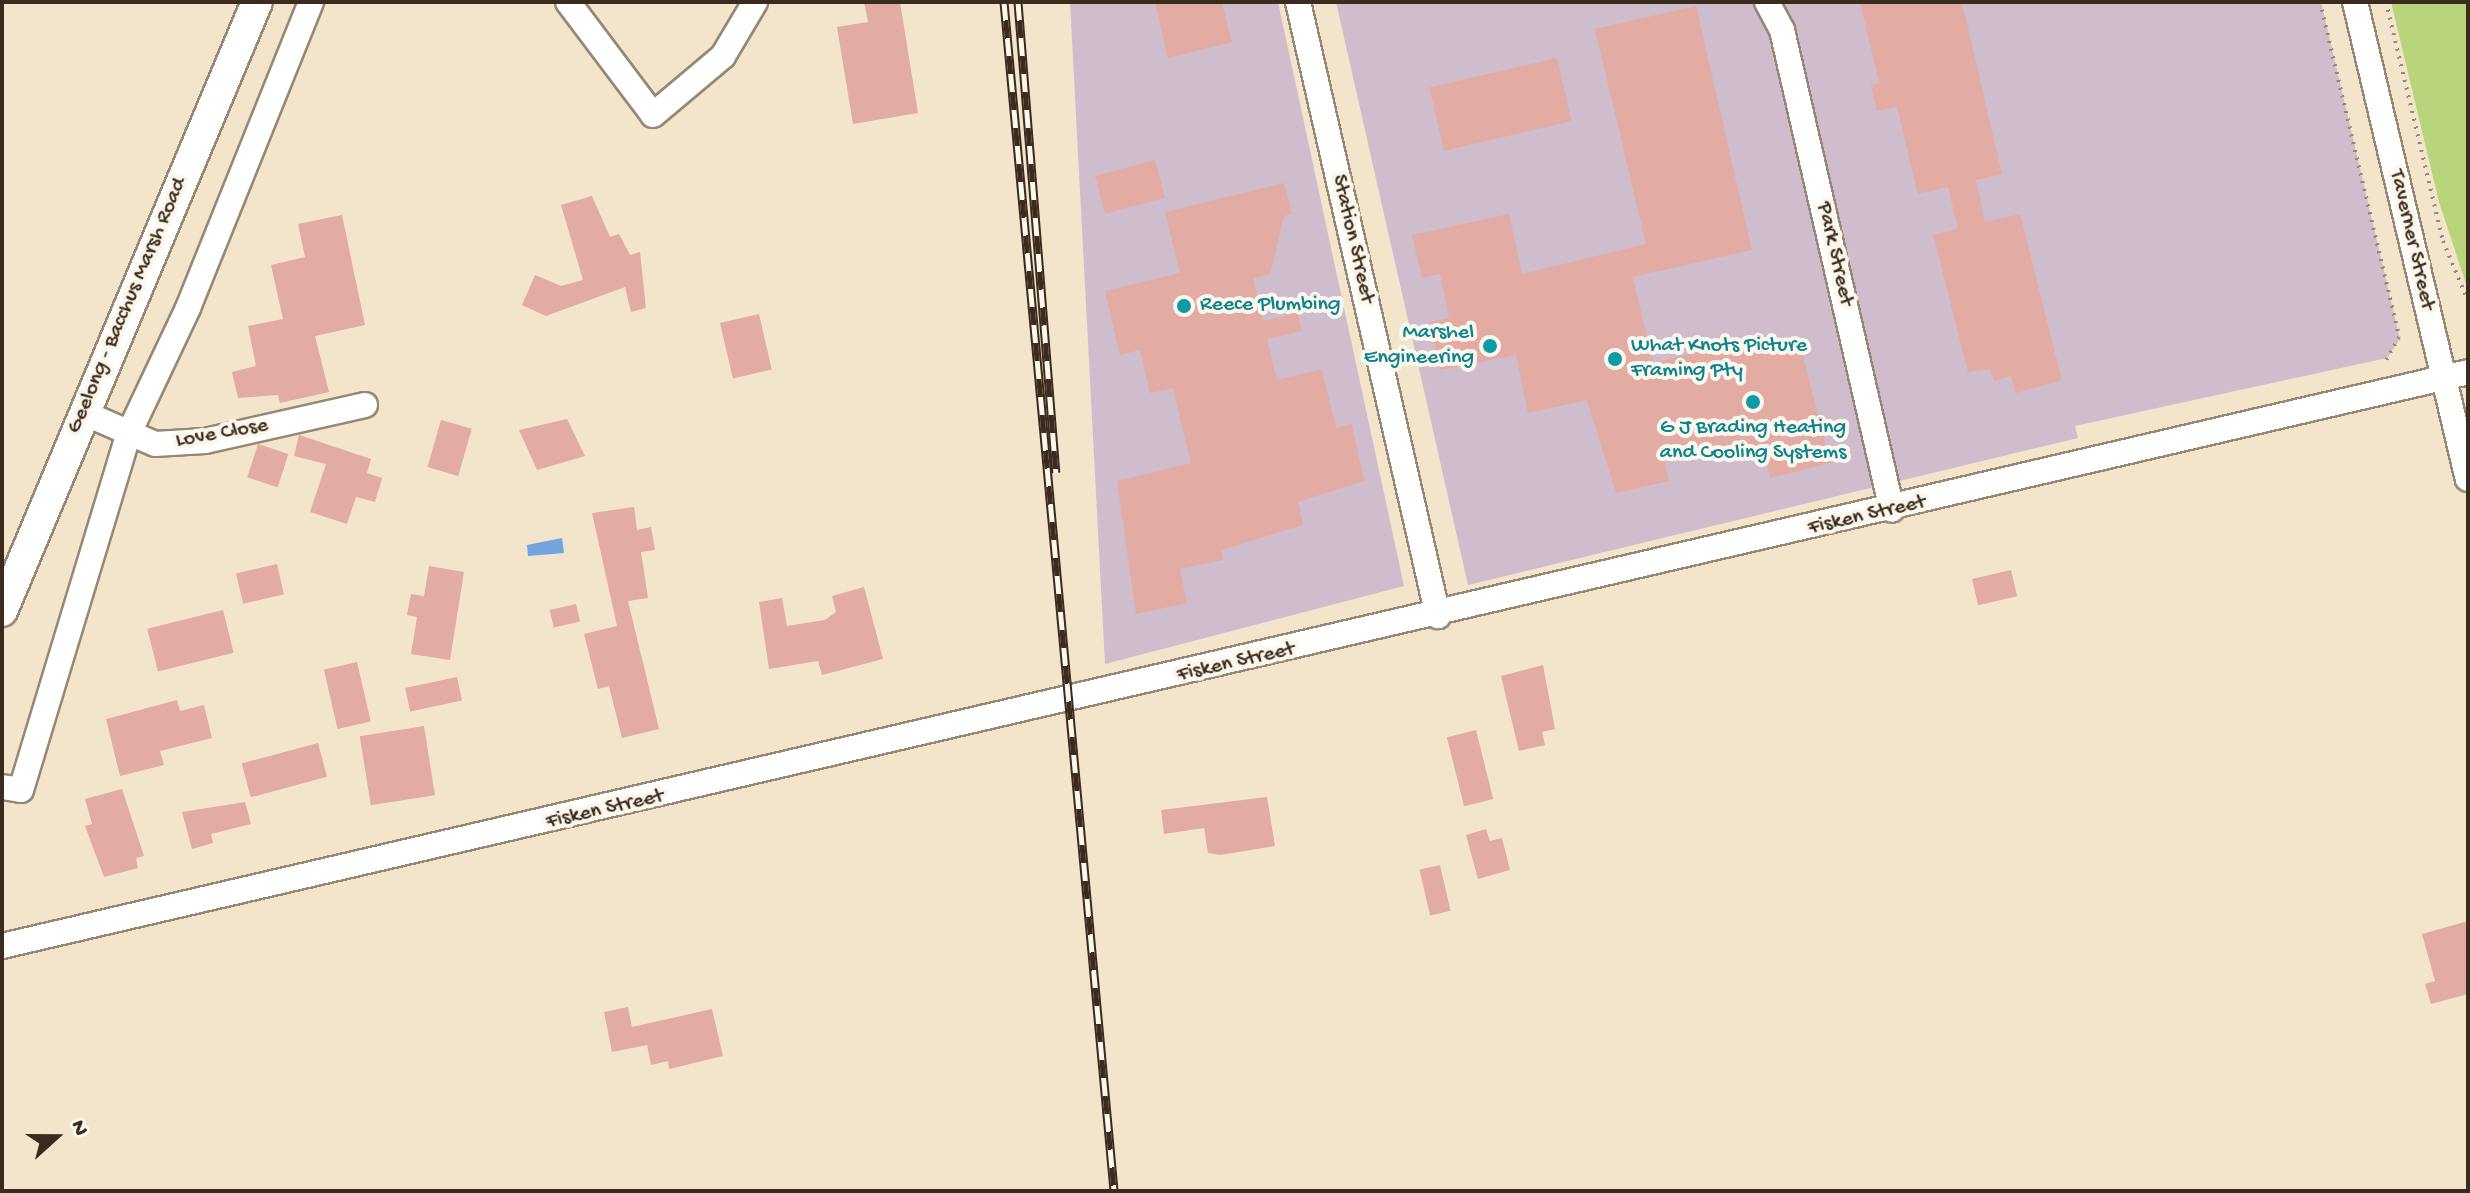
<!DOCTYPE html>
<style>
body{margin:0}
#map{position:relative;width:2470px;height:1193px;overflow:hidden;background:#f2e5cb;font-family:"Gochi Hand",sans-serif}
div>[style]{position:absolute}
.industrial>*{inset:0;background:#cfbdce}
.green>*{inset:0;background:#b8d57b}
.water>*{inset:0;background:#73a4de}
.building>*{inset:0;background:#e2aba3;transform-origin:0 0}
.path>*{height:4px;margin-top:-2px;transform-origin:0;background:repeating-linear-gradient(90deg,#968874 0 2px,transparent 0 8px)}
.roads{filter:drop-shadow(2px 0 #968874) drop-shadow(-2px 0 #968874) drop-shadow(0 2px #968874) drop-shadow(0 -2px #968874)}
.minor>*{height:24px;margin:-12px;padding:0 12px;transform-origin:12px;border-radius:12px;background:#fff}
.major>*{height:30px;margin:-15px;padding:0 15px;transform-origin:15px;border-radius:15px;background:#fff}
.rail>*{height:9px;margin-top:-4.5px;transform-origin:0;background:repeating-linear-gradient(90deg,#fbf7ec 0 18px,#3b2a1e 0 36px);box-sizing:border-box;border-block:2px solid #3b2a1e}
.dots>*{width:22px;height:22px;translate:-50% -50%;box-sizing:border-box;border:4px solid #fbf7ec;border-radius:50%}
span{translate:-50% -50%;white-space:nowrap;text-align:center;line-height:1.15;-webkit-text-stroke:8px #fbf7ec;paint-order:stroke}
.street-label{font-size:22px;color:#3b2a1e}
.culture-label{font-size:22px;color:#0d838f}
.left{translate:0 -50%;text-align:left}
.right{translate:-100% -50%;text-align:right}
.frame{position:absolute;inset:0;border:4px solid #3b2a1e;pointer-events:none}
.north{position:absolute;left:16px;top:1097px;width:80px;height:80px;-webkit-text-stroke:6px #fbf7ec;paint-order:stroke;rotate:69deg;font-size:22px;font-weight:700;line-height:32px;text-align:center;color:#3b2a1e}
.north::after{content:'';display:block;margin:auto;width:28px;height:36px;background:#3b2a1e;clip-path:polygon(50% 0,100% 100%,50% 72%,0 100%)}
</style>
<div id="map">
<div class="industrial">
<i style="clip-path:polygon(1070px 2px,1278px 2px,1404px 586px,1105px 664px)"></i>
<i style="clip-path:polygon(1336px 2px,2321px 2px,2400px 339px,2387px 358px,2075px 426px,2078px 438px,1468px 585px)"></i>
</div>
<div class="green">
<i style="clip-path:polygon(2391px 2px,2468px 2px,2468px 290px,2439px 202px)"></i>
</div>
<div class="water">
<i style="clip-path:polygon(562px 538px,564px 553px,528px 556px,527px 545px)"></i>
</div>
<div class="building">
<i style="clip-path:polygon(864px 2px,900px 2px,918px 113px,853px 124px,837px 27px,868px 22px)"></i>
<i style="clip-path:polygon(1155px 2px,1222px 2px,1232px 42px,1168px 58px)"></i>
<i style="clip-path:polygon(1860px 2px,1962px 2px,2002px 174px,1976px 180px,1985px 222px,2020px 214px,2062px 380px,2016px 393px,2011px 376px,1994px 381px,1990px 369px,1968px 372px,1933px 235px,1958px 229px,1948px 187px,1918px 194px,1897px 107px,1877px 111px,1871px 85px,1879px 83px)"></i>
<i style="clip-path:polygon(1696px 6px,1752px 250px,1633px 277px,1653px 363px,1739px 341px,1741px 350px,1798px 336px,1830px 463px,1770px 478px,1762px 447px,1706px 462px,1701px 445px,1663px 454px,1669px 481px,1616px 493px,1587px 400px,1528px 413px,1516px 355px,1440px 370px,1430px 322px,1449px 318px,1440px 274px,1422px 278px,1412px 235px,1509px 214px,1522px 274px,1646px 244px,1595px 29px)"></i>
<i style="left:1557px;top:58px;width:65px;height:131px;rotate:77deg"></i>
<i style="left:1155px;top:160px;width:39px;height:62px;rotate:75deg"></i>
<i style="clip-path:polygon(1284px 183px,1292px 214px,1284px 216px,1270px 274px,1253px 278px,1263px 321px,1298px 313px,1302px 331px,1267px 339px,1277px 380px,1322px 369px,1336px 428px,1352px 424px,1364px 481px,1298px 502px,1303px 525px,1221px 550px,1223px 560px,1180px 569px,1187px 603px,1136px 614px,1117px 481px,1191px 463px,1173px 388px,1150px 393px,1140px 350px,1120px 355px,1105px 291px,1180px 273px,1165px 212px)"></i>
<i style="clip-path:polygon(592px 196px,610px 237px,619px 234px,630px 255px,640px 252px,646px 308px,631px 312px,625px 287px,546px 316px,522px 305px,535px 275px,561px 286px,583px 280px,561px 205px)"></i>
<i style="clip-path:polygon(342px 215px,365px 325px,315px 336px,329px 392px,280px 403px,278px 395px,238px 398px,232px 372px,256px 366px,248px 326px,283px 319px,271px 265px,305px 257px,298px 224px)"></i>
<i style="left:759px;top:314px;width:57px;height:40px;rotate:77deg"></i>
<i style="clip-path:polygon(567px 419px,585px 456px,537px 470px,519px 430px)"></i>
<i style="left:441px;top:420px;width:32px;height:49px;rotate:16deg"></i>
<i style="clip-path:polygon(299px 435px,371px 459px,367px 473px,382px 478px,375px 502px,356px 497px,347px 524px,310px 512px,326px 464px,294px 456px)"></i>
<i style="left:258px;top:444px;width:32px;height:35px;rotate:18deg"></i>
<i style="clip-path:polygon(634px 507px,637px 530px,651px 527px,655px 550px,641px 552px,648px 598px,628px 601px,659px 729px,622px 738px,609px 686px,598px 689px,584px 634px,617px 626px,592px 513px)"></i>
<i style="left:277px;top:564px;width:31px;height:42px;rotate:77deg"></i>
<i style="clip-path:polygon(429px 566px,464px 572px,450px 660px,411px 654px,417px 617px,407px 615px,411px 594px,424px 596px)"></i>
<i style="left:2011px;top:570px;width:27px;height:40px;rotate:77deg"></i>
<i style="clip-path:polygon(864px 587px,883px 659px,822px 675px,818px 661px,769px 669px,759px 602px,782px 598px,787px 626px,825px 620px,836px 612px,832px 596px)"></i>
<i style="left:576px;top:604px;width:18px;height:27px;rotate:77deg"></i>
<i style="left:223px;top:610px;width:44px;height:78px;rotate:76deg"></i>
<i style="left:357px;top:662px;width:61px;height:34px;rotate:77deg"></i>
<i style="clip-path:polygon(1543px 665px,1555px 729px,1542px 732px,1545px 745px,1519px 751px,1501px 676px)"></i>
<i style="left:457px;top:677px;width:24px;height:53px;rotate:78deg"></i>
<i style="clip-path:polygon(177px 700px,180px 711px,204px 705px,212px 738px,160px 751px,164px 765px,120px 776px,106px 719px)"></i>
<i style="left:424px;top:726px;width:70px;height:65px;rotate:81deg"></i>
<i style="left:1476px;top:730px;width:71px;height:30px;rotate:76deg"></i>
<i style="left:318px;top:743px;width:35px;height:79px;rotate:75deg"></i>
<i style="clip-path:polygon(122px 789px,144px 856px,136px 858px,138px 868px,104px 877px,85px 826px,92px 824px,85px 799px)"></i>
<i style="clip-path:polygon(1267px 797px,1275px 846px,1220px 855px,1208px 853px,1204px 828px,1164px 834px,1161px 810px)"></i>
<i style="clip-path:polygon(245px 802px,251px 824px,211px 834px,213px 843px,192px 849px,182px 812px)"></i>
<i style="clip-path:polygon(1486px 829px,1490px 841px,1502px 838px,1510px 870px,1478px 879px,1466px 835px)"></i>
<i style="left:1440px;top:865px;width:47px;height:21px;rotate:77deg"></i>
<i style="clip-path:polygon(2468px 921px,2468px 994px,2431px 1004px,2425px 984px,2435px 981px,2422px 934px)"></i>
<i style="clip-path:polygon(628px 1007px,632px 1027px,712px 1009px,723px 1056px,669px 1069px,668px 1061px,651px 1065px,647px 1045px,612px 1052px,604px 1012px)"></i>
</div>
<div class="path">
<i style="left:2320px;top:2px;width:344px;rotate:76.7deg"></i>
<i style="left:2399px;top:337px;width:29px;rotate:119deg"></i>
<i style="left:2386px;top:2px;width:246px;rotate:76.6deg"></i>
<i style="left:2443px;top:241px;width:65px;rotate:67.4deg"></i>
</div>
<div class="roads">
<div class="minor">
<i style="left:568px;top:2px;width:141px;rotate:53deg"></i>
<i style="left:653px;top:115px;width:92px;rotate:-40.1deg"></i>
<i style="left:723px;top:56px;width:63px;rotate:-59.3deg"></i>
<i style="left:1298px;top:2px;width:630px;rotate:77.16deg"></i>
<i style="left:1767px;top:2px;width:32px;rotate:62deg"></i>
<i style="left:1782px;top:30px;width:492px;rotate:77.1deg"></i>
<i style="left:2355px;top:2px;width:490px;rotate:76.7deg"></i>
<i style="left:84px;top:413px;width:77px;rotate:23.6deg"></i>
<i style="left:155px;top:444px;width:50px;rotate:-3.4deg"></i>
<i style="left:205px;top:441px;width:164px;rotate:-12.7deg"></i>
<i style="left:2px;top:787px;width:19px;rotate:9deg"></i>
<i style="left:21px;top:790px;width:373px;rotate:-73.2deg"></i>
<i style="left:129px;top:433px;width:138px;rotate:-64.7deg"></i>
<i style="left:188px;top:308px;width:330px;rotate:-68.1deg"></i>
<i style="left:2px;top:946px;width:2532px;rotate:-13.1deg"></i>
</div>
<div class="major">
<i style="left:2px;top:611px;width:660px;rotate:-67.28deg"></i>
</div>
</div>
<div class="rail">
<i style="left:1004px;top:2px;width:1194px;rotate:84.71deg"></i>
<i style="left:1018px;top:2px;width:472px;rotate:85.4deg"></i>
</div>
<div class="dots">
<i style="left:1184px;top:306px;background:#0f9aa8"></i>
<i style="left:1490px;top:346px;background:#0f9aa8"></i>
<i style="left:1615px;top:359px;background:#0f9aa8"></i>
<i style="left:1753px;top:402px;background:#0f9aa8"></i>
</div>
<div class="street-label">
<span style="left:1352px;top:239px;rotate:77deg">Station Street</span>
<span style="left:2411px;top:240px;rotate:77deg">Taverner Street</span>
<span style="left:1834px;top:254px;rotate:77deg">Park Street</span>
<span style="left:128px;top:306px;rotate:-67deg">Geelong - Bacchus Marsh Road</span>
<span style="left:222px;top:434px;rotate:-10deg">Love Close</span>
<span style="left:1867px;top:516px;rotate:-13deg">Fisken Street</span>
<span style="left:1236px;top:663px;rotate:-13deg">Fisken Street</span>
<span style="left:605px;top:810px;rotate:-13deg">Fisken Street</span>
</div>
<div class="culture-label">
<span class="left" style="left:1200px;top:306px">Reece Plumbing</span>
<span class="right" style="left:1474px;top:346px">Marshel<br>Engineering</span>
<span class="left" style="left:1631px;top:359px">What Knots Picture<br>Framing Pty</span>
<span style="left:1753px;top:441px">G J Brading Heating<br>and Cooling Systems</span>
</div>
<div class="frame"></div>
<div class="north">N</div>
</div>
